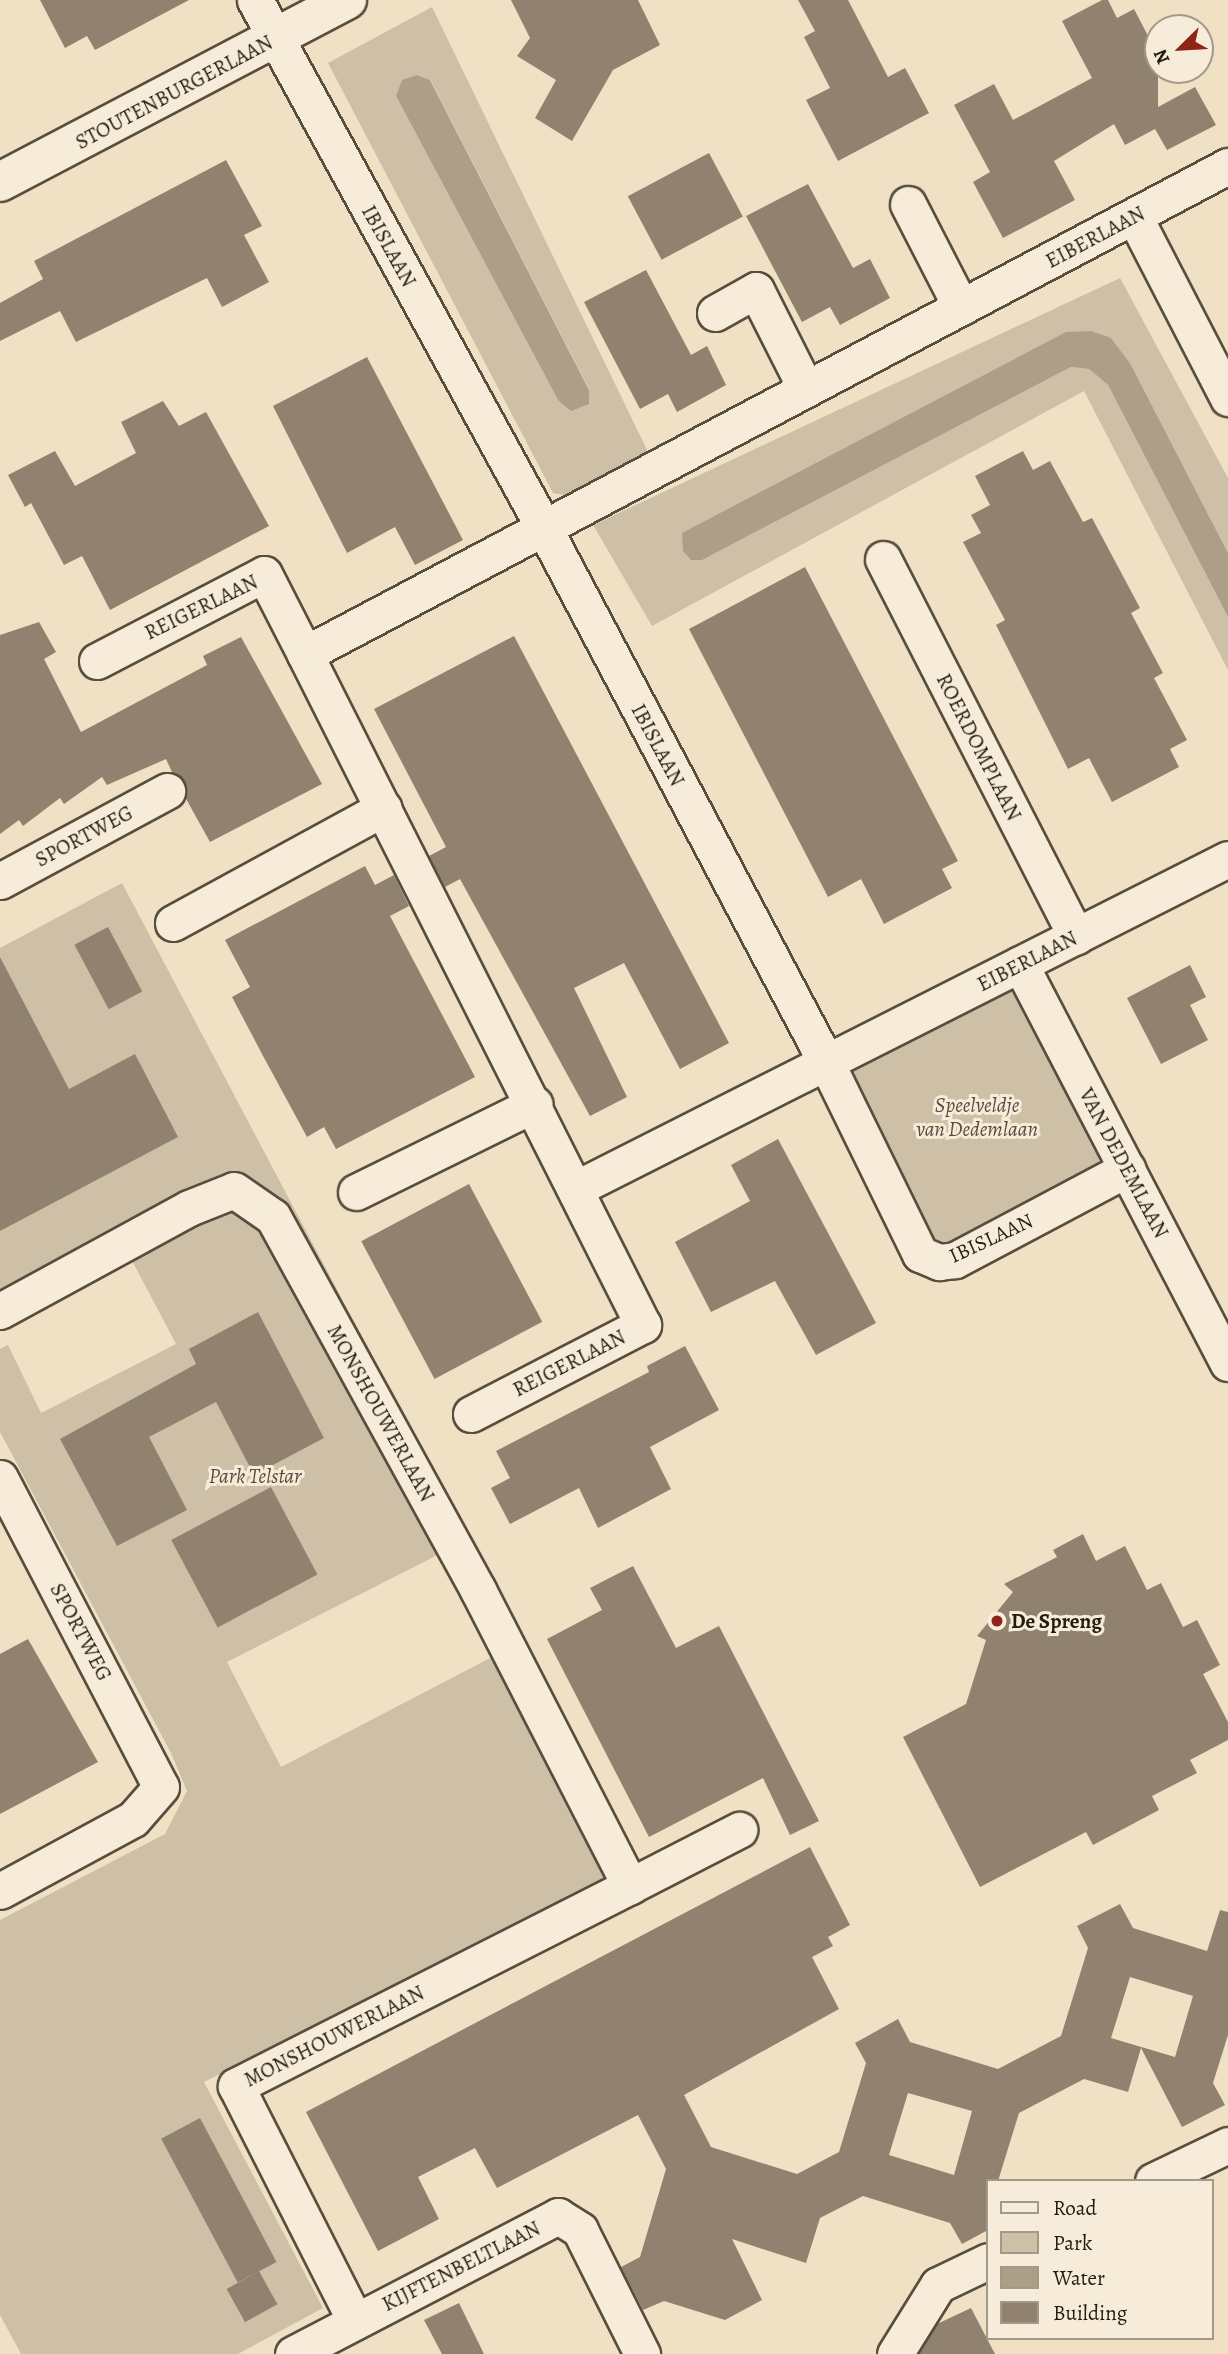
<!DOCTYPE html>
<style>
body{margin:0}
#map{position:relative;width:1228px;height:2354px;overflow:hidden;background:#f1e1c4;font-family:Alegreya,serif}
div>[style]{position:absolute}
.green>*{inset:0;background:#cec0a6}
.water>*{inset:0;background:#ac9e87}
.building>*{inset:0;background:#90826f;transform-origin:0 0}
.roads{filter:drop-shadow(2px 0 #594d3e) drop-shadow(-2px 0 #594d3e) drop-shadow(0 2px #594d3e) drop-shadow(0 -2px #594d3e)}
.minor>*{height:35px;margin:-17.5px;padding:0 17.5px;transform-origin:17.5px;border-radius:17.5px;background:#f6ecd9}
.tertiary>*{height:38px;margin:-19px;padding:0 19px;transform-origin:19px;border-radius:19px;background:#f6ecd9}
.dots>*{width:19px;height:19px;translate:-50% -50%;box-sizing:border-box;border:4px solid #f6ecd9;border-radius:50%}
span{translate:-50% -50%;white-space:nowrap;text-align:center;line-height:1.15;-webkit-text-stroke:6px #f6ecd9;paint-order:stroke}
.street-label{font-size:21px;color:#261c12}
.park-label{font-size:21px;color:#584d3e;font-style:italic}
.poi-label{font-size:21px;color:#261c12;font-weight:700}
.left{translate:0 -50%;text-align:left}
.legend{position:absolute;left:986px;top:2179px;width:228px;height:161px;box-sizing:border-box;background:#f6ecd9;border:2px solid #a39989;margin:0;padding:9px 12px;list-style:none;font-size:21px;color:#261c12}
.legend li{display:flex;align-items:center;gap:14px;height:35px}
.legend b{width:35px;border:2px solid #a39989}
.north{position:absolute;left:1144px;top:14px;width:70px;height:70px;box-sizing:border-box;background:#f6ecd9;border:2px solid #a39989;border-radius:50%;rotate:246deg;font-size:19px;font-weight:700;line-height:28px;text-align:center;color:#261c12}
.north::after{content:'';display:block;margin:auto;width:24px;height:32px;background:#8f2418;clip-path:polygon(50% 0,100% 100%,50% 72%,0 100%)}
</style>
<div id="map">
<div class="green">
<i style="clip-path:polygon(evenodd,432px 7px,651px 458px,580px 498px,553px 493px,328px 63px,432px 7px,417px 75px,431px 81px,589px 389px,589px 404px,558px 400px,396px 96px,417px 75px)"></i>
<i style="clip-path:polygon(1120px 278px,1228px 478px,1228px 553px,1130px 363px,1111px 338px,702px 560px,1071px 367px,1089px 369px,1108px 385px,1228px 617px,1228px 670px,1084px 391px,652px 626px,593px 525px)"></i>
<i style="clip-path:polygon(122px 883px,469px 1539px,227px 1662px,281px 1767px,492px 1657px,610px 1881px,204px 2082px,323px 2308px,238px 2354px,21px 2354px,0 2315px,0 1920px,165px 1834px,187px 1791px,171px 1753px,0 1432px,0 1349px,8px 1345px,41px 1413px,176px 1344px,118px 1234px,0 1299px,0 948px)"></i>
<i style="clip-path:polygon(1018px 971px,1115px 1156px,952px 1249px,932px 1245px,842px 1068px)"></i>
</div>
<div class="water">
<i style="clip-path:polygon(417px 75px,430px 80px,589px 390px,589px 404px,571px 411px,558px 400px,396px 96px,402px 80px)"></i>
<i style="clip-path:polygon(1091px 331px,1111px 338px,1130px 363px,1228px 553px,1228px 617px,1108px 385px,1089px 369px,1071px 367px,702px 560px,691px 560px,683px 551px,682px 533px,1066px 332px)"></i>
</div>
<div class="building">
<i style="clip-path:polygon(40px 0,189px 0,95px 50px,87px 36px,65px 48px)"></i>
<i style="clip-path:polygon(511px 0,638px 0,660px 45px,613px 70px,572px 141px,535px 118px,556px 80px,517px 56px,530px 38px)"></i>
<i style="clip-path:polygon(798px 0,848px 0,888px 77px,905px 68px,929px 113px,838px 161px,806px 100px,830px 88px,804px 37px,815px 31px)"></i>
<i style="clip-path:polygon(1102px 0,1108px 0,1117px 18px,1134px 9px,1158px 55px,1158px 107px,1195px 87px,1216px 125px,1167px 150px,1155px 129px,1125px 145px,1114px 124px,1054px 161px,1075px 200px,1003px 238px,973px 182px,990px 172px,954px 105px,994px 84px,1013px 120px,1092px 78px,1062px 21px)"></i>
<i style="left:709px;top:153px;width:72px;height:92px;rotate:62deg"></i>
<i style="clip-path:polygon(226px 160px,262px 226px,244px 235px,269px 282px,222px 307px,207px 278px,76px 342px,60px 311px,0 341px,0 303px,43px 279px,34px 261px)"></i>
<i style="clip-path:polygon(808px 184px,853px 268px,870px 259px,890px 298px,840px 325px,830px 307px,802px 322px,746px 216px)"></i>
<i style="clip-path:polygon(646px 270px,691px 355px,707px 346px,726px 385px,677px 412px,668px 394px,640px 409px,584px 302px)"></i>
<i style="clip-path:polygon(367px 357px,463px 540px,415px 565px,395px 527px,347px 553px,273px 406px)"></i>
<i style="clip-path:polygon(163px 401px,179px 426px,206px 412px,269px 526px,110px 610px,82px 556px,64px 565px,31px 503px,25px 507px,8px 475px,55px 451px,75px 486px,136px 453px,121px 422px)"></i>
<i style="clip-path:polygon(1023px 451px,1033px 470px,1050px 461px,1083px 522px,1092px 518px,1140px 608px,1131px 613px,1163px 673px,1154px 678px,1187px 740px,1170px 749px,1179px 767px,1112px 802px,1089px 758px,1068px 769px,996px 625px,1005px 620px,963px 542px,981px 533px,971px 515px,990px 505px,975px 476px)"></i>
<i style="clip-path:polygon(805px 567px,958px 861px,942px 869px,952px 888px,884px 924px,861px 879px,828px 897px,689px 629px)"></i>
<i style="clip-path:polygon(39px 622px,56px 652px,44px 659px,81px 732px,207px 665px,203px 656px,241px 637px,322px 784px,210px 842px,185px 797px,185px 782px,172px 772px,166px 759px,107px 785px,102px 777px,64px 804px,60px 798px,23px 826px,19px 820px,0 834px,0 635px)"></i>
<i style="clip-path:polygon(514px 636px,729px 1043px,680px 1069px,624px 963px,574px 988px,627px 1097px,590px 1116px,460px 879px,445px 887px,429px 856px,446px 847px,374px 709px)"></i>
<i style="clip-path:polygon(365px 866px,375px 885px,394px 875px,409px 906px,390px 916px,475px 1077px,336px 1149px,324px 1127px,307px 1137px,262px 1054px,232px 997px,250px 987px,225px 940px)"></i>
<i style="left:108px;top:927px;width:73px;height:38px;rotate:62deg"></i>
<i style="clip-path:polygon(0 957px,69px 1089px,135px 1054px,178px 1137px,0 1231px)"></i>
<i style="clip-path:polygon(1190px 965px,1206px 997px,1190px 1005px,1208px 1040px,1161px 1064px,1127px 998px)"></i>
<i style="clip-path:polygon(778px 1139px,876px 1323px,816px 1355px,775px 1281px,711px 1312px,675px 1242px,750px 1201px,731px 1165px)"></i>
<i style="left:469px;top:1184px;width:156px;height:122px;rotate:62deg"></i>
<i style="clip-path:polygon(258px 1312px,324px 1438px,254px 1475px,216px 1402px,149px 1437px,187px 1510px,117px 1546px,60px 1439px,196px 1364px,189px 1349px)"></i>
<i style="clip-path:polygon(685px 1346px,719px 1410px,650px 1447px,671px 1489px,598px 1528px,579px 1488px,510px 1524px,491px 1488px,510px 1478px,496px 1451px,649px 1372px,647px 1366px)"></i>
<i style="left:271px;top:1487px;width:99px;height:113px;rotate:62deg"></i>
<i style="clip-path:polygon(1083px 1534px,1096px 1561px,1125px 1546px,1147px 1590px,1161px 1583px,1183px 1627px,1197px 1620px,1220px 1665px,1203px 1674px,1228px 1722px,1228px 1740px,1190px 1760px,1197px 1773px,1152px 1796px,1159px 1810px,1093px 1845px,1086px 1832px,980px 1887px,903px 1737px,966px 1704px,986px 1640px,977px 1636px,1013px 1592px,1004px 1584px,1057px 1557px,1053px 1550px)"></i>
<i style="clip-path:polygon(633px 1566px,676px 1648px,719px 1626px,819px 1821px,790px 1835px,763px 1778px,649px 1837px,547px 1639px,602px 1610px,590px 1588px)"></i>
<i style="clip-path:polygon(28px 1639px,98px 1762px,0 1814px,0 1654px)"></i>
<i style="clip-path:polygon(evenodd,810px 1847px,850px 1925px,828px 1937px,833px 1946px,812px 1957px,839px 2009px,684px 2095px,711px 2147px,797px 2174px,839px 2152px,866px 2063px,855px 2043px,898px 2019px,910px 2042px,998px 2069px,1061px 2036px,1088px 1948px,1077px 1926px,1120px 1904px,1133px 1928px,1207px 1951px,1220px 1910px,1228px 1912px,1228px 2035px,1213px 2083px,1225px 2105px,1182px 2127px,1141px 2048px,1128px 2092px,1084px 2079px,1019px 2113px,998px 2181px,988px 2181px,988px 2230px,962px 2244px,950px 2223px,863px 2196px,820px 2218px,806px 2263px,732px 2239px,762px 2300px,725px 2320px,664px 2301px,643px 2310px,621px 2267px,640px 2257px,666px 2169px,638px 2115px,497px 2188px,475px 2148px,418px 2177px,439px 2219px,378px 2251px,306px 2112px,810px 1847px,1130px 1977px,1193px 1996px,1175px 2057px,1111px 2038px,1130px 1977px,810px 1847px,908px 2093px,972px 2111px,954px 2175px,889px 2155px,908px 2093px)"></i>
<i style="left:200px;top:2118px;width:163px;height:44px;rotate:62deg"></i>
<i style="left:259px;top:2271px;width:38px;height:37px;rotate:61deg"></i>
<i style="clip-path:polygon(459px 2303px,484px 2354px,442px 2354px,424px 2320px)"></i>
<i style="clip-path:polygon(971px 2308px,995px 2354px,919px 2354px,937px 2324px)"></i>
</div>
<div class="roads">
<div class="minor">
<i style="left:255px;top:0;width:602px;rotate:61.31deg"></i>
<i style="left:544px;top:528px;width:604px;rotate:62.16deg"></i>
<i style="left:826px;top:1062px;width:214px;rotate:63.9deg"></i>
<i style="left:920px;top:1254px;width:21px;rotate:23deg"></i>
<i style="left:939px;top:1262px;width:16px;rotate:-7deg"></i>
<i style="left:955px;top:1260px;width:195px;rotate:-27.9deg"></i>
<i style="left:908px;top:204px;width:116px;rotate:62.8deg"></i>
<i style="left:1134px;top:216px;width:205px;rotate:62.7deg"></i>
<i style="left:715px;top:313px;width:47px;rotate:-29.3deg"></i>
<i style="left:756px;top:290px;width:111px;rotate:63.2deg"></i>
<i style="left:883px;top:559px;width:424px;rotate:62.9deg"></i>
<i style="left:97px;top:661px;width:188px;rotate:-27.5deg"></i>
<i style="left:264px;top:574px;width:90px;rotate:62.9deg"></i>
<i style="left:0;top:881px;width:190px;rotate:-28.3deg"></i>
<i style="left:173px;top:923px;width:240px;rotate:-28.6deg"></i>
<i style="left:1020px;top:964px;width:450px;rotate:62.5deg"></i>
<i style="left:577px;top:1188px;width:729px;rotate:-26.81deg"></i>
<i style="left:356px;top:1192px;width:199px;rotate:-26.2deg"></i>
<i style="left:0;top:1311px;width:215px;rotate:-28.6deg"></i>
<i style="left:189px;top:1208px;width:48px;rotate:-21.8deg"></i>
<i style="left:234px;top:1190px;width:47px;rotate:34.7deg"></i>
<i style="left:273px;top:1217px;width:426px;rotate:61.2deg"></i>
<i style="left:478px;top:1590px;width:333px;rotate:62.8deg"></i>
<i style="left:630px;top:1886px;width:442px;rotate:153.1deg"></i>
<i style="left:236px;top:2086px;width:263px;rotate:63.1deg"></i>
<i style="left:471px;top:1414px;width:194px;rotate:-27.4deg"></i>
<i style="left:643px;top:1325px;width:751px;rotate:-116.74deg"></i>
<i style="left:305px;top:654px;width:1044px;rotate:-27.87deg"></i>
<i style="left:0;top:1478px;width:348px;rotate:62.5deg"></i>
<i style="left:161px;top:1787px;width:43px;rotate:131.2deg"></i>
<i style="left:133px;top:1819px;width:151px;rotate:151.6deg"></i>
<i style="left:630px;top:1886px;width:123px;rotate:-27.2deg"></i>
<i style="left:1153px;top:2181px;width:83px;rotate:-25.6deg"></i>
<i style="left:293px;top:2354px;width:299px;rotate:-27.5deg"></i>
<i style="left:558px;top:2216px;width:26px;rotate:32deg"></i>
<i style="left:580px;top:2230px;width:139px;rotate:63.4deg"></i>
<i style="left:895px;top:2354px;width:81px;rotate:-58.1deg"></i>
<i style="left:938px;top:2285px;width:55px;rotate:-25.6deg"></i>
</div>
<div class="tertiary">
<i style="left:0;top:182px;width:392px;rotate:-27.7deg"></i>
</div>
</div>
<div class="dots">
<i style="left:997px;top:1621px;background:#8f2418"></i>
</div>
<div class="street-label">
<span style="left:174px;top:92px;rotate:-28deg">STOUTENBURGERLAAN</span>
<span style="left:1095px;top:237px;rotate:-28deg">EIBERLAAN</span>
<span style="left:389px;top:246px;rotate:61deg">IBISLAAN</span>
<span style="left:201px;top:607px;rotate:-26deg">REIGERLAAN</span>
<span style="left:658px;top:745px;rotate:62deg">IBISLAAN</span>
<span style="left:979px;top:747px;rotate:63deg">ROERDOMPLAAN</span>
<span style="left:84px;top:836px;rotate:-28deg">SPORTWEG</span>
<span style="left:1027px;top:961px;rotate:-27deg">EIBERLAAN</span>
<span style="left:1124px;top:1163px;rotate:62deg">VAN DEDEMLAAN</span>
<span style="left:991px;top:1238px;rotate:-25deg">IBISLAAN</span>
<span style="left:569px;top:1363px;rotate:-27deg">REIGERLAAN</span>
<span style="left:381px;top:1413px;rotate:61deg">MONSHOUWERLAAN</span>
<span style="left:81px;top:1632px;rotate:62deg">SPORTWEG</span>
<span style="left:334px;top:2036px;rotate:-27deg">MONSHOUWERLAAN</span>
<span style="left:461px;top:2266px;rotate:-27deg">KIJFTENBELTLAAN</span>
</div>
<div class="park-label">
<span style="left:977px;top:1117px">Speelveldje<br>van Dedemlaan</span>
<span style="left:255px;top:1476px">Park Telstar</span>
</div>
<div class="poi-label">
<span class="left" style="left:1011px;top:1621px">De Spreng</span>
</div>
<ul class="legend">
<li><b style="height:9px;background:#f6ecd9"></b>Road</li>
<li><b style="height:19px;background:#cec0a6"></b>Park</li>
<li><b style="height:19px;background:#ac9e87"></b>Water</li>
<li><b style="height:19px;background:#90826f"></b>Building</li>
</ul>
<div class="north">N</div>
</div>
